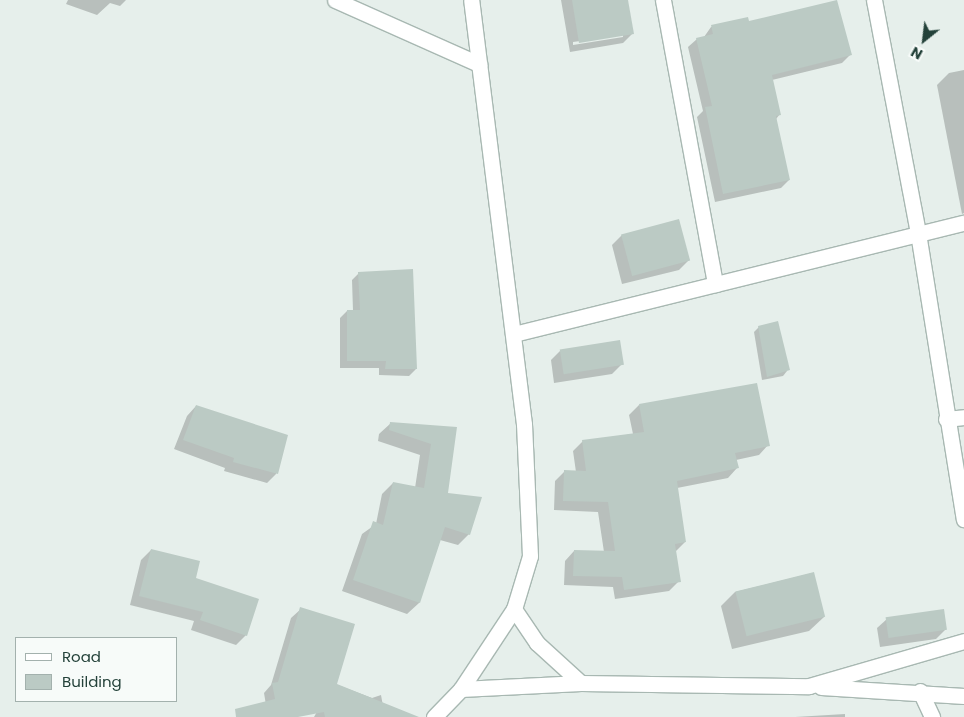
<!DOCTYPE html>
<style>
body{margin:0}
#map{position:relative;width:964px;height:717px;overflow:hidden;background:#e6efeb;font-family:Poppins,sans-serif}
div>[style]{position:absolute}
.shadow>*{inset:0;background:#0003}
.building>*{inset:0;background:#bbcac4;transform-origin:0 0}
.roads{filter:drop-shadow(1px 0 #a8b8b2) drop-shadow(-1px 0 #a8b8b2) drop-shadow(0 1px #a8b8b2) drop-shadow(0 -1px #a8b8b2)}
.minor>*{height:15px;margin:-7.5px;padding:0 7.5px;transform-origin:7.5px;border-radius:7.5px;background:#fff}
span{translate:-50% -50%;white-space:nowrap;text-align:center;line-height:1.15;-webkit-text-stroke:4px #f7fbf9;paint-order:stroke}
.legend{position:absolute;left:15px;top:637px;width:162px;height:65px;box-sizing:border-box;background:#f7fbf9;border:1px solid #a3b1ad;margin:0;padding:6px 9px;list-style:none;font-size:15px;color:#24423a}
.legend li{display:flex;align-items:center;gap:10px;height:25px}
.legend b{width:25px;border:1px solid #a3b1ad}
.north{position:absolute;left:899px;top:15px;width:50px;height:50px;-webkit-text-stroke:4px #f7fbf9;paint-order:stroke;rotate:209deg;font-size:14px;font-weight:700;line-height:20px;text-align:center;color:#24423a}
.north::after{content:'';display:block;margin:auto;width:18px;height:22px;background:#24423a;clip-path:polygon(50% 0,100% 100%,50% 72%,0 100%)}
</style>
<div id="map">
<div class="shadow">
<i style="clip-path:polygon(68px 0,126px 0,120px 6px,110px 3px,97px 15px,66px 4px)"></i>
<i style="clip-path:polygon(evenodd,561px 0,627px 0,632px 34px,623px 43px,570px 52px,561px 0,623px 35px,623px 37px,573px 45px,573px 42px,623px 35px)"></i>
<i style="clip-path:polygon(747px 19px,748px 23px,850px 55px,842px 63px,772px 80px,780px 114px,776px 119px,789px 180px,781px 188px,715px 202px,697px 117px,703px 111px,688px 47px,697px 39px,704px 37px,711px 27px)"></i>
<i style="clip-path:polygon(964px 70px,964px 213px,962px 214px,937px 85px,949px 73px)"></i>
<i style="clip-path:polygon(622px 235px,689px 260px,679px 270px,622px 284px,612px 245px)"></i>
<i style="clip-path:polygon(359px 273px,416px 369px,409px 376px,379px 375px,379px 368px,340px 368px,340px 318px,347px 311px,353px 311px,352px 280px)"></i>
<i style="clip-path:polygon(777px 323px,787px 371px,783px 376px,762px 380px,754px 332px,759px 327px)"></i>
<i style="clip-path:polygon(560px 351px,622px 364px,612px 374px,554px 383px,551px 360px)"></i>
<i style="clip-path:polygon(639px 405px,768px 445px,759px 455px,736px 460px,737px 468px,728px 478px,677px 488px,685px 542px,675px 552px,679px 581px,669px 591px,615px 599px,613px 587px,564px 585px,565px 561px,574px 551px,604px 552px,598px 512px,554px 510px,555px 481px,564px 472px,576px 472px,573px 451px,583px 441px,633px 434px,629px 415px)"></i>
<i style="clip-path:polygon(196px 406px,287px 436px,276px 474px,267px 483px,224px 471px,225px 468px,174px 449px,187px 416px)"></i>
<i style="clip-path:polygon(391px 423px,456px 428px,447px 494px,469px 534px,458px 545px,440px 540px,419px 603px,407px 614px,342px 591px,362px 534px,376px 524px,382px 494px,393px 483px,415px 488px,420px 455px,378px 441px,379px 434px)"></i>
<i style="clip-path:polygon(151px 550px,194px 579px,246px 635px,236px 645px,191px 630px,194px 621px,130px 605px,141px 560px)"></i>
<i style="clip-path:polygon(813px 573px,824px 617px,809px 631px,732px 649px,721px 606px,735px 592px)"></i>
<i style="clip-path:polygon(301px 609px,335px 684px,372px 698px,381px 695px,385px 717px,314px 717px,318px 710px,268px 717px,264px 693px,271px 685px,291px 618px)"></i>
<i style="clip-path:polygon(887px 619px,946px 629px,936px 639px,880px 647px,877px 628px)"></i>
<i style="clip-path:polygon(845px 714px,845px 717px,795px 717px)"></i>
</div>
<div class="building">
<i style="clip-path:polygon(572px 0,628px 0,634px 34px,579px 43px)"></i>
<i style="clip-path:polygon(837px 0,852px 55px,772px 75px,781px 115px,776px 116px,790px 180px,723px 194px,705px 107px,712px 106px,696px 38px,713px 34px,711px 25px,748px 17px,749px 21px)"></i>
<i style="left:679px;top:219px;width:43px;height:60px;rotate:75deg"></i>
<i style="clip-path:polygon(413px 269px,417px 369px,385px 369px,386px 361px,347px 361px,347px 310px,360px 310px,358px 272px)"></i>
<i style="clip-path:polygon(778px 321px,790px 370px,767px 377px,758px 326px)"></i>
<i style="left:620px;top:340px;width:25px;height:61px;rotate:81deg"></i>
<i style="clip-path:polygon(757px 383px,770px 446px,735px 453px,739px 468px,677px 481px,686px 542px,675px 544px,681px 582px,624px 590px,622px 577px,573px 576px,574px 550px,615px 551px,608px 502px,563px 501px,564px 470px,586px 471px,582px 440px,644px 432px,639px 404px)"></i>
<i style="clip-path:polygon(196px 405px,288px 435px,278px 474px,233px 462px,234px 458px,183px 440px)"></i>
<i style="clip-path:polygon(390px 422px,457px 427px,448px 493px,482px 497px,470px 535px,445px 527px,420px 603px,353px 580px,373px 521px,383px 525px,393px 482px,424px 488px,431px 444px,389px 430px)"></i>
<i style="clip-path:polygon(151px 549px,200px 561px,196px 578px,259px 599px,247px 636px,200px 620px,203px 612px,139px 596px)"></i>
<i style="left:814px;top:572px;width:46px;height:81px;rotate:76deg"></i>
<i style="clip-path:polygon(300px 607px,355px 624px,337px 684px,419px 717px,325px 717px,324px 712px,298px 717px,236px 717px,235px 709px,275px 699px,272px 683px,278px 682px)"></i>
<i style="left:944px;top:609px;width:21px;height:59px;rotate:82deg"></i>
</div>
<div class="roads">
<div class="minor">
<i style="left:335px;top:0;width:158px;rotate:24deg"></i>
<i style="left:663px;top:0;width:289px;rotate:79.6deg"></i>
<i style="left:874px;top:0;width:237px;rotate:79.3deg"></i>
<i style="left:918px;top:233px;width:290px;rotate:80.9deg"></i>
<i style="left:514px;top:334px;width:463px;rotate:-13.9deg"></i>
<i style="left:946px;top:419px;width:18px;rotate:-6deg"></i>
<i style="left:514px;top:609px;width:41px;rotate:55.9deg"></i>
<i style="left:537px;top:643px;width:59px;rotate:42.3deg"></i>
<i style="left:821px;top:687px;width:143px;rotate:3.6deg"></i>
<i style="left:461px;top:689px;width:120px;rotate:-2.9deg"></i>
<i style="left:581px;top:683px;width:228px;rotate:0.8deg"></i>
<i style="left:809px;top:686px;width:161px;rotate:-16.2deg"></i>
<i style="left:920px;top:691px;width:29px;rotate:65deg"></i>
<i style="left:434px;top:717px;width:39px;rotate:-46deg"></i>
<i style="left:461px;top:689px;width:96px;rotate:-56.5deg"></i>
<i style="left:514px;top:609px;width:55px;rotate:-73.2deg"></i>
<i style="left:530px;top:556px;width:132px;rotate:-92.6deg"></i>
<i style="left:524px;top:424px;width:427px;rotate:-97.1deg"></i>
</div>
</div>
<ul class="legend">
<li><b style="height:6px;background:#fff"></b>Road</li>
<li><b style="height:14px;background:#bbcac4"></b>Building</li>
</ul>
<div class="north">N</div>
</div>
